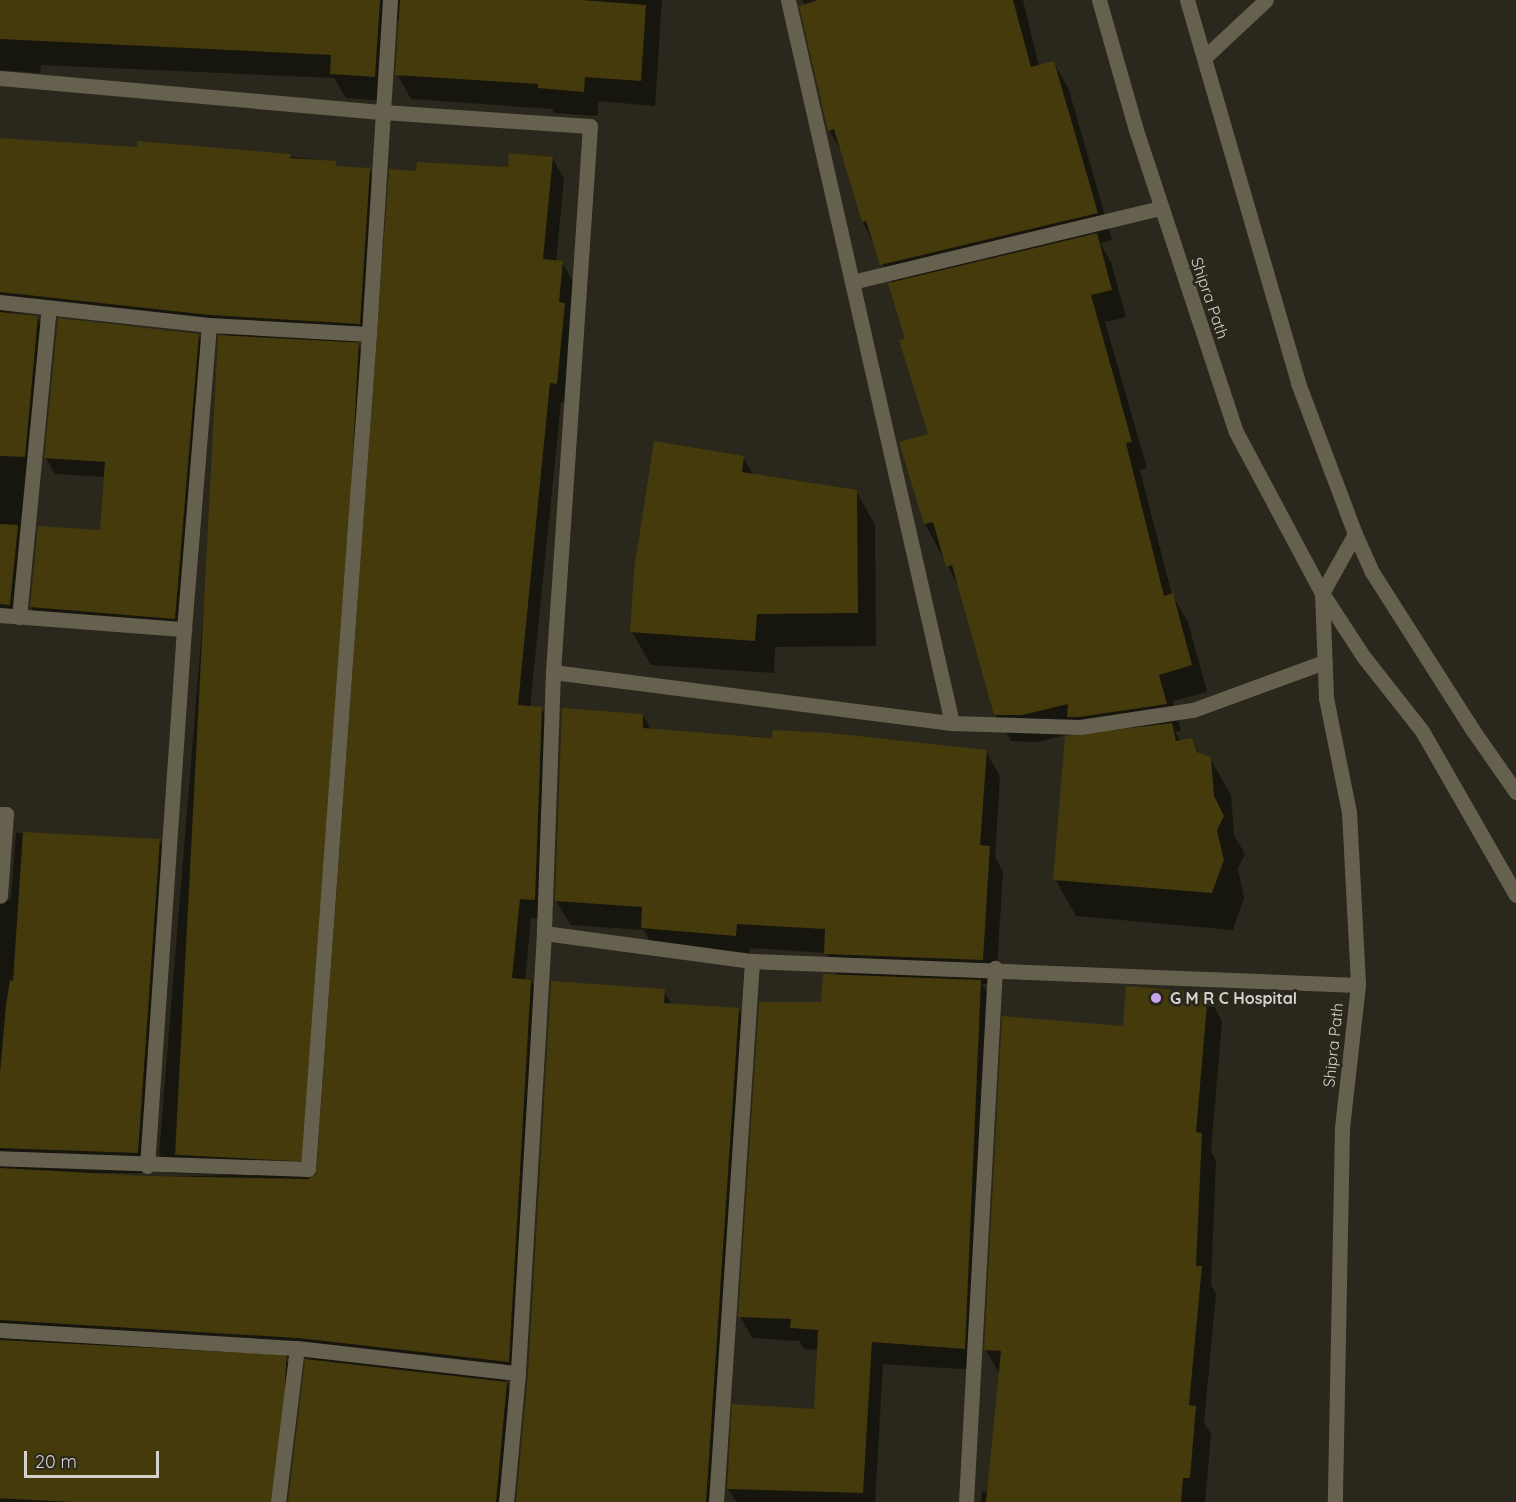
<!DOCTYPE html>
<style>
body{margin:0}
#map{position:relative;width:1516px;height:1502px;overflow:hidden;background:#2a281c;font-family:Quicksand,sans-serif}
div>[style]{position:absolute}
.shadow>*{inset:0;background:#0007}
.building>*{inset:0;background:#443a0b;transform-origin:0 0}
.minor>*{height:15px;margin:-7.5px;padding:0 7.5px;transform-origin:7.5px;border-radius:7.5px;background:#66614f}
.tertiary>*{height:15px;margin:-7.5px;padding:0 7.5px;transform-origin:7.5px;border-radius:7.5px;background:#66614f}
.dots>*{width:16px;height:16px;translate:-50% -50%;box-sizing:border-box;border:3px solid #2a281c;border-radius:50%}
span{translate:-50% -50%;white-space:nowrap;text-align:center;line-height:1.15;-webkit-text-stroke:6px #2a281c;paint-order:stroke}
.street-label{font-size:16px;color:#d4d2cb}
.poi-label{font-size:16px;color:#d4d2cb;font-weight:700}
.left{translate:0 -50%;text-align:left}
.scale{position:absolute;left:24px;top:1451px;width:135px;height:27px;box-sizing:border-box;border:3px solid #d4d2cb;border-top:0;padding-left:8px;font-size:18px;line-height:21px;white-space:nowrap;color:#d4d2cb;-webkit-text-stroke:4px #2a281c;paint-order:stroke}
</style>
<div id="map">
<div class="shadow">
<i style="clip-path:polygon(0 0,662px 0,655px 106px,598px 101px,598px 116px,554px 113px,552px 109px,411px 99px,397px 74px,400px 19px,394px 25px,389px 101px,346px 98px,334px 78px,41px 65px,40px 73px,0 70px)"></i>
<i style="clip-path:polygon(803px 0,1023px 0,1039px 67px,1054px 63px,1069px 90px,1112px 240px,1100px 243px,1111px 262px,1126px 317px,1105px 322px,1147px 468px,1140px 470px,1172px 595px,1188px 622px,1207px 692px,1173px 701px,1181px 731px,1175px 732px,1181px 742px,1191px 740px,1200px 755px,1210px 758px,1231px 795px,1234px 835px,1245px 854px,1238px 868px,1244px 898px,1233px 930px,1076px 916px,1055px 879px,1080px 736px,1077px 732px,1038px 742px,1011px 741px,995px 714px,959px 587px,925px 524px,930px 435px,892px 284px,863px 222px,844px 156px,829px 130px)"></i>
<i style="clip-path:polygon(0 138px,138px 149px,255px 152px,335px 162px,339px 168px,369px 170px,380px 189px,370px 342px,356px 342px,369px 364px,309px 1179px,319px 1170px,417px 172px,509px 168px,553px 159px,564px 179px,556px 262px,562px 263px,574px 283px,568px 403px,561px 402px,530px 708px,541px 708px,553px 729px,546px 919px,531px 918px,525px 981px,531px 981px,542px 1001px,520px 1382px,505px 1380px,518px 1403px,509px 1502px,289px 1502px,307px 1358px,284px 1357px,297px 1379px,282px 1502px,0 1502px,0 842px,6px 852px,2px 905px,11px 898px,16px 833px,159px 840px,171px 860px,149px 1173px,70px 1173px,147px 1177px,233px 1175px,170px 1173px,159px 1154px,226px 335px,8px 311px,37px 317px,49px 337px,21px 623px,0 621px)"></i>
<i style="clip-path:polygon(198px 335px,207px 351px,184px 634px,40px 623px,31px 607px,39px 528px,101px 532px,105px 477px,55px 474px,46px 458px)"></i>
<i style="clip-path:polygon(743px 457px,754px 476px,856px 491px,875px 525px,876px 646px,775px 647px,774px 673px,651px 665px,632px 632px)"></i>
<i style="clip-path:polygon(643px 715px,651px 730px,986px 751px,1000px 776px,995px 857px,1003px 872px,996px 984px,982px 984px,993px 1003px,976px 1370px,883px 1364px,875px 1502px,736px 1502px,728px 1489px,816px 1411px,819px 1350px,804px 1349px,799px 1341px,752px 1338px,740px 1316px,822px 1004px,838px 976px,826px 953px,750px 948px,749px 960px,656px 952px,644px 930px,571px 925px,556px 901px)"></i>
<i style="clip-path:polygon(664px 991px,672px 1005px,738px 1009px,750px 1030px,718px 1502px,517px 1502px)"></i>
<i style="clip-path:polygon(1207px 994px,1222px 1021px,1211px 1151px,1216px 1161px,1211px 1285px,1216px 1294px,1204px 1423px,1211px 1434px,1205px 1502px,981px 1502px,982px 1491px,988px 1492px,1001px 1376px,986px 1350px,1124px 1028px)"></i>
</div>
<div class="building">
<i style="clip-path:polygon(0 0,380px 0,375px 77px,330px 74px,331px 55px,0 39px)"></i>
<i style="clip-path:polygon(400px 0,581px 0,646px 5px,641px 81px,585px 77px,584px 92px,538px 88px,538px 84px,395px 75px)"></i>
<i style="clip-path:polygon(818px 0,1013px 0,1031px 67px,1054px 61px,1098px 213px,880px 265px,866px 221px,862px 222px,834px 129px,828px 131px,799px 6px)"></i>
<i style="clip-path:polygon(0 138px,137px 147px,137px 141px,291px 154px,290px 158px,336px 161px,336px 166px,370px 168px,360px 324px,210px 315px,0 292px)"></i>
<i style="clip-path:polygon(509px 153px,553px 157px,543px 259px,563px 261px,559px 302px,565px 303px,557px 384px,550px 383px,518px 705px,542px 707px,535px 900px,520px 899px,512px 978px,531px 980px,509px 1362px,298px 1338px,0 1320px,0 1168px,147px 1176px,308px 1179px,316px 1174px,389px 169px,416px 171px,417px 162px,508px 167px)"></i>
<i style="clip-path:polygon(1097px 233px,1112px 290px,1091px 295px,1132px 442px,1126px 443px,1164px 596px,1173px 593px,1192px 665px,1159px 675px,1167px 704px,1079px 717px,1067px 717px,1068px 704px,1022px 715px,994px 715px,952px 565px,946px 567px,933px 522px,924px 524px,899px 442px,928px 434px,899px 340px,905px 339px,888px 283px)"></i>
<i style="clip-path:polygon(0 312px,38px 316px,25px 457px,0 456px)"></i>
<i style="clip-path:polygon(58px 318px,199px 334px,175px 619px,30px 607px,38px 526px,100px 530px,105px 462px,44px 458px)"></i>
<i style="left:218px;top:335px;width:141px;height:821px;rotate:3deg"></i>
<i style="clip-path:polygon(654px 441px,744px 456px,742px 472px,857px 490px,858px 613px,757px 614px,755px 641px,630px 632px,634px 570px)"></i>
<i style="clip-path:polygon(0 524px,18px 525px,10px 605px,0 604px)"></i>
<i style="clip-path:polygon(562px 708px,643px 714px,643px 728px,772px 738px,773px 730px,830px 733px,987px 750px,980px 845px,990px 846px,983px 960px,824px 954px,825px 929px,737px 924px,736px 936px,641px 928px,642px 907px,555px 901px)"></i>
<i style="clip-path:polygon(1172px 723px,1176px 741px,1192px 738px,1197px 752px,1211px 757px,1214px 796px,1224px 816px,1217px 830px,1224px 860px,1212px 893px,1053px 880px,1065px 736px)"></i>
<i style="clip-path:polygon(23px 832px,160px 839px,138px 1153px,0 1148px,0 1073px,6px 1005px,10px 980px,13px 981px)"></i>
<i style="clip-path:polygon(823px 974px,981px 980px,965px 1349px,872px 1342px,863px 1493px,727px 1489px,732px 1404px,814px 1409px,818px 1330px,790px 1328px,791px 1319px,738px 1317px,759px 1002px,821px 1002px)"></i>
<i style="clip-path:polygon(551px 981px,665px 989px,664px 1003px,739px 1008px,706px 1502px,516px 1502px,528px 1374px)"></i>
<i style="clip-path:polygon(1126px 986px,1208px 993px,1196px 1132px,1202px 1133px,1196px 1266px,1202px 1266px,1189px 1405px,1196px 1406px,1190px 1478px,1183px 1478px,1181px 1502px,986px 1502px,1001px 1351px,984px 1350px,1002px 1016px,1123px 1026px)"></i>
<i style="left:0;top:1340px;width:287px;height:158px;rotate:3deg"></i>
<i style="clip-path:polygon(305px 1359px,507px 1382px,496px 1502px,288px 1502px)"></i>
</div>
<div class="minor">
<i style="left:788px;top:0;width:741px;rotate:77.22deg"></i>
<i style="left:1205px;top:57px;width:83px;rotate:-43.1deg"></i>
<i style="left:0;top:78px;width:385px;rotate:5.1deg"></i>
<i style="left:383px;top:112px;width:207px;rotate:3.9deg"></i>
<i style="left:590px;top:126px;width:547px;rotate:93.88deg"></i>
<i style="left:553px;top:672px;width:261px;rotate:92deg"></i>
<i style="left:544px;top:933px;width:441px;rotate:93.4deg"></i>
<i style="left:518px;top:1373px;width:130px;rotate:95.3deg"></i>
<i style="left:852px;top:282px;width:318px;rotate:-13.5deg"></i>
<i style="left:0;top:302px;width:210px;rotate:6.3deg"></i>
<i style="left:209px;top:325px;width:160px;rotate:3.2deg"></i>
<i style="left:369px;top:334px;width:837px;rotate:94.18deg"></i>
<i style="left:308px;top:1169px;width:308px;rotate:-178deg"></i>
<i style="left:369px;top:334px;width:335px;rotate:-86.4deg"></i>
<i style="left:0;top:615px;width:185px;rotate:4.4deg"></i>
<i style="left:184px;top:629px;width:305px;rotate:-85.3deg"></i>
<i style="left:19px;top:617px;width:311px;rotate:-84.5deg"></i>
<i style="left:553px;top:672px;width:402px;rotate:7.3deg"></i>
<i style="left:952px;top:723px;width:128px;rotate:1.8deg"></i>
<i style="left:1080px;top:727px;width:114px;rotate:-8.6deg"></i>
<i style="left:1193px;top:710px;width:140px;rotate:-20.1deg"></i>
<i style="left:0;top:814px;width:6px"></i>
<i style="left:6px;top:814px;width:82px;rotate:94.2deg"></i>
<i style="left:544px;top:933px;width:210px;rotate:7.7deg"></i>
<i style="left:752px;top:961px;width:606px;rotate:2.27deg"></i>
<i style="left:147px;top:1166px;width:538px;rotate:-86.06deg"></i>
<i style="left:0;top:1330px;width:298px;rotate:3.5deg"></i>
<i style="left:297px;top:1348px;width:222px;rotate:6.5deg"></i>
<i style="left:278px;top:1502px;width:155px;rotate:-83deg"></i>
<i style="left:716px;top:1502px;width:542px;rotate:-86.19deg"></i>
<i style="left:966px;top:1502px;width:535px;rotate:-86.89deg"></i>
</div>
<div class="tertiary">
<i style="left:1099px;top:0;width:135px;rotate:74.1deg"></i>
<i style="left:1136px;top:130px;width:318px;rotate:71.7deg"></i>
<i style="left:1236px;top:432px;width:183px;rotate:61.9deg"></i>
<i style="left:1322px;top:593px;width:105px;rotate:87.8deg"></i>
<i style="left:1326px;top:698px;width:116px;rotate:78.6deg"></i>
<i style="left:1349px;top:812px;width:173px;rotate:87deg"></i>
<i style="left:1358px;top:985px;width:144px;rotate:96.4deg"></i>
<i style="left:1342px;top:1128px;width:374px;rotate:91.1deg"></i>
<i style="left:1187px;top:0;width:399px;rotate:73.8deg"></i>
<i style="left:1298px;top:383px;width:161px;rotate:69.3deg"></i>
<i style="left:1355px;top:534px;width:42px;rotate:65.9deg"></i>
<i style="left:1372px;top:572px;width:186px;rotate:57.5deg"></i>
<i style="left:1472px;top:729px;width:77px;rotate:55.1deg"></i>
<i style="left:1322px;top:593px;width:75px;rotate:56.9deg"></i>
<i style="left:1363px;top:656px;width:95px;rotate:51.8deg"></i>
<i style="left:1422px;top:731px;width:189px;rotate:60.2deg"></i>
<i style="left:1322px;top:593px;width:68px;rotate:-60.8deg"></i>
</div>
<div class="dots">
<i style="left:1156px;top:998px;background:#c9a5ee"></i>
</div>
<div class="street-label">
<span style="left:1210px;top:298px;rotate:71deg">Shipra Path</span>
<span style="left:1333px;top:1045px;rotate:-84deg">Shipra Path</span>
</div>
<div class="poi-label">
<span class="left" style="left:1170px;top:998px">G M R C Hospital</span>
</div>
<div class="scale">20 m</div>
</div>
